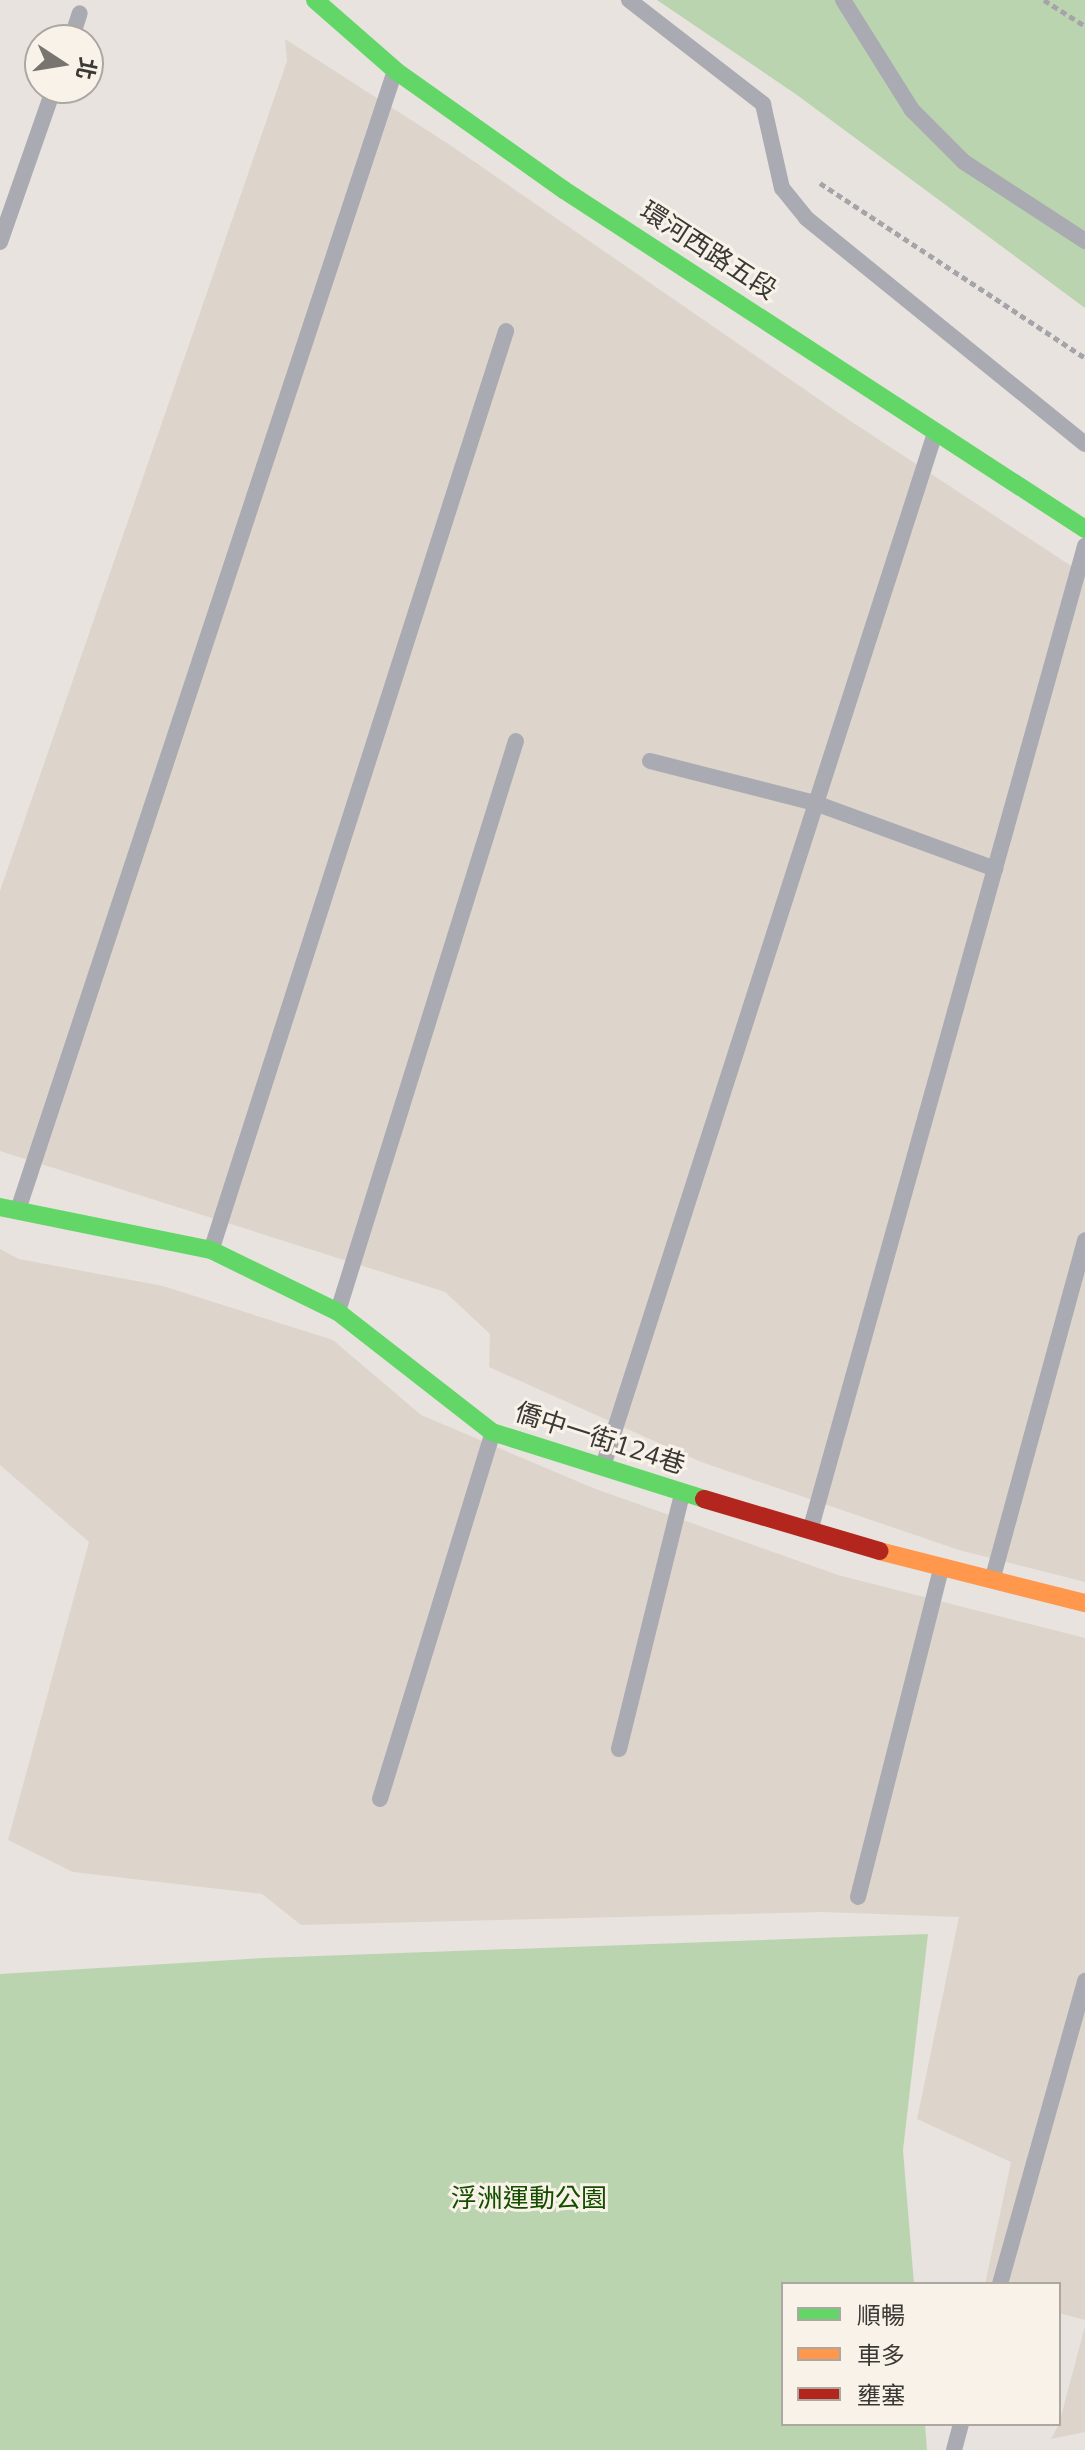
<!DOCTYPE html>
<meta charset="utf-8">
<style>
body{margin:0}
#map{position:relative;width:1085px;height:2450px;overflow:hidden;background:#e8e3de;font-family:"Nunito Sans","Noto Sans TC",sans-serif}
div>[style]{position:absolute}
.built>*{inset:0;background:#ddd5cb}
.green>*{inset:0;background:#bbd4b0}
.path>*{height:5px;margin-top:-2.5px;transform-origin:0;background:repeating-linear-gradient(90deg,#a4a4a9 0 6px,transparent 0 10px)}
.lane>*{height:16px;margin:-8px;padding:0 8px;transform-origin:8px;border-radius:8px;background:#a9aab2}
.fast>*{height:18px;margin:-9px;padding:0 9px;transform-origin:9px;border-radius:9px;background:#63d668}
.slow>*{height:18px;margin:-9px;padding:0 9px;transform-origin:9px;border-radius:9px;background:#ff974d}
.jam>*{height:18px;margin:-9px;padding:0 9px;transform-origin:9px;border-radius:9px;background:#b3261e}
span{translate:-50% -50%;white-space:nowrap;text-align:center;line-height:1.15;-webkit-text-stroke:6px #f8f2e9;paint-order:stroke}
.street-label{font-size:26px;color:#3b3935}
.park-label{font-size:26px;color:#164e00}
.legend{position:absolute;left:781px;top:2282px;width:280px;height:144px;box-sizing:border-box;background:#f8f2e9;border:2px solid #aca8a1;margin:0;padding:10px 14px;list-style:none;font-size:24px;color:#3b3935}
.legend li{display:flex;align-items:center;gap:16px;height:40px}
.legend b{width:40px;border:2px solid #aca8a1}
.north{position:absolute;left:24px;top:24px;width:80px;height:80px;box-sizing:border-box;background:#f8f2e9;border:2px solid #aca8a1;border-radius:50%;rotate:102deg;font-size:22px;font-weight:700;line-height:32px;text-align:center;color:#3b3935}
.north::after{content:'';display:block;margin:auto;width:28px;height:36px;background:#787470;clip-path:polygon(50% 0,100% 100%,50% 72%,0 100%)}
</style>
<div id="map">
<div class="built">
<i style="clip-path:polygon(285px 39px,450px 145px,849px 420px,1085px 575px,1085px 1582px,959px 1550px,701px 1462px,489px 1367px,490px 1334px,445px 1292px,0 1151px,0 891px,287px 61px)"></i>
<i style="clip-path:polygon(0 1249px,19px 1259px,163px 1286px,333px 1340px,421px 1415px,593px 1488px,838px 1575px,1085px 1638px,1085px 2320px,1059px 2313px,1059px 2284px,985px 2284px,1011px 2162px,917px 2119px,959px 1917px,823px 1912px,301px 1925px,262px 1894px,73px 1872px,8px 1840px,89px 1542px,0 1465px)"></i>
<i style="clip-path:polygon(1085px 2326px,1085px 2432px,1051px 2439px,1059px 2424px)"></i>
</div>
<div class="green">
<i style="clip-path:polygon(657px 0,1085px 0,1085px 308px,797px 95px)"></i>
<i style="clip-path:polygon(928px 1934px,903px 2150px,914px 2284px,783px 2284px,783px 2424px,925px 2424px,927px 2450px,0 2450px,0 1974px,263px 1958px)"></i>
</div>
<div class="path">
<i style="left:1044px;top:0;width:49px;rotate:32.4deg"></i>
<i style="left:820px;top:183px;width:318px;rotate:33.4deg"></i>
</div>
<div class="lane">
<i style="left:629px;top:0;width:170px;rotate:37.8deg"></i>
<i style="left:763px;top:104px;width:86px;rotate:77.3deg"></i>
<i style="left:782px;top:188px;width:38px;rotate:51deg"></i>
<i style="left:806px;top:218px;width:359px;rotate:39deg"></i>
<i style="left:843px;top:0;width:130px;rotate:57.9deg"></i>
<i style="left:912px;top:110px;width:74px;rotate:45deg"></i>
<i style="left:964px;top:162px;width:145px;rotate:33.1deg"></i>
<i style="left:71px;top:40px;width:28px;rotate:-72deg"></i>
<i style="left:0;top:242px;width:163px;rotate:-70.7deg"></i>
<i style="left:650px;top:761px;width:170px;rotate:14.3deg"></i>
<i style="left:815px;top:803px;width:192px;rotate:20.1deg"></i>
<i style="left:18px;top:1210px;width:1197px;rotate:-71.69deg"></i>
<i style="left:212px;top:1248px;width:963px;rotate:-72.22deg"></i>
<i style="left:338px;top:1311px;width:597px;rotate:-72.66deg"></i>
<i style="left:603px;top:1466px;width:1085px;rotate:-72.18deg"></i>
<i style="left:810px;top:1531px;width:1023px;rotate:-74.4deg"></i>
<i style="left:993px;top:1577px;width:349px;rotate:-74.7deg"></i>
<i style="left:619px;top:1749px;width:262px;rotate:-76.1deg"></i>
<i style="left:380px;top:1799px;width:382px;rotate:-72.9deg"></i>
<i style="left:858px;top:1897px;width:339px;rotate:-75.8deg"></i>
<i style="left:1000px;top:2284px;width:315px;rotate:-74.3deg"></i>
<i style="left:954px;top:2450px;width:27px;rotate:-75deg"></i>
</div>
<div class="fast">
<i style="left:315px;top:0;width:108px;rotate:41.2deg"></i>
<i style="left:396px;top:71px;width:206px;rotate:35.3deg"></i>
<i style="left:564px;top:190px;width:622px;rotate:33.05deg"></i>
<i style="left:0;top:1207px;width:215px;rotate:11.5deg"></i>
<i style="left:211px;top:1250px;width:141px;rotate:26deg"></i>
<i style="left:338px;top:1312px;width:195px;rotate:37.9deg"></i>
<i style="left:492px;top:1432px;width:222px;rotate:17.5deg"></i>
</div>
<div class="slow">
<i style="left:879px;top:1551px;width:212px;rotate:14.2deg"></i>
</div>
<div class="jam">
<i style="left:704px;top:1499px;width:183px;rotate:16.5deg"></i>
</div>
<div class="street-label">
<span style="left:708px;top:251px;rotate:33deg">環河西路五段</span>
<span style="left:600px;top:1439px;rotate:18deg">僑中一街124巷</span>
</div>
<div class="park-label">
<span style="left:529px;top:2199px">浮洲運動公園</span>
</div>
<ul class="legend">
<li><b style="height:10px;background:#63d668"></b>順暢</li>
<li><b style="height:10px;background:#ff974d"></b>車多</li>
<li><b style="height:10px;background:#b3261e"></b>壅塞</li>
</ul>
<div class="north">北</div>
</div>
